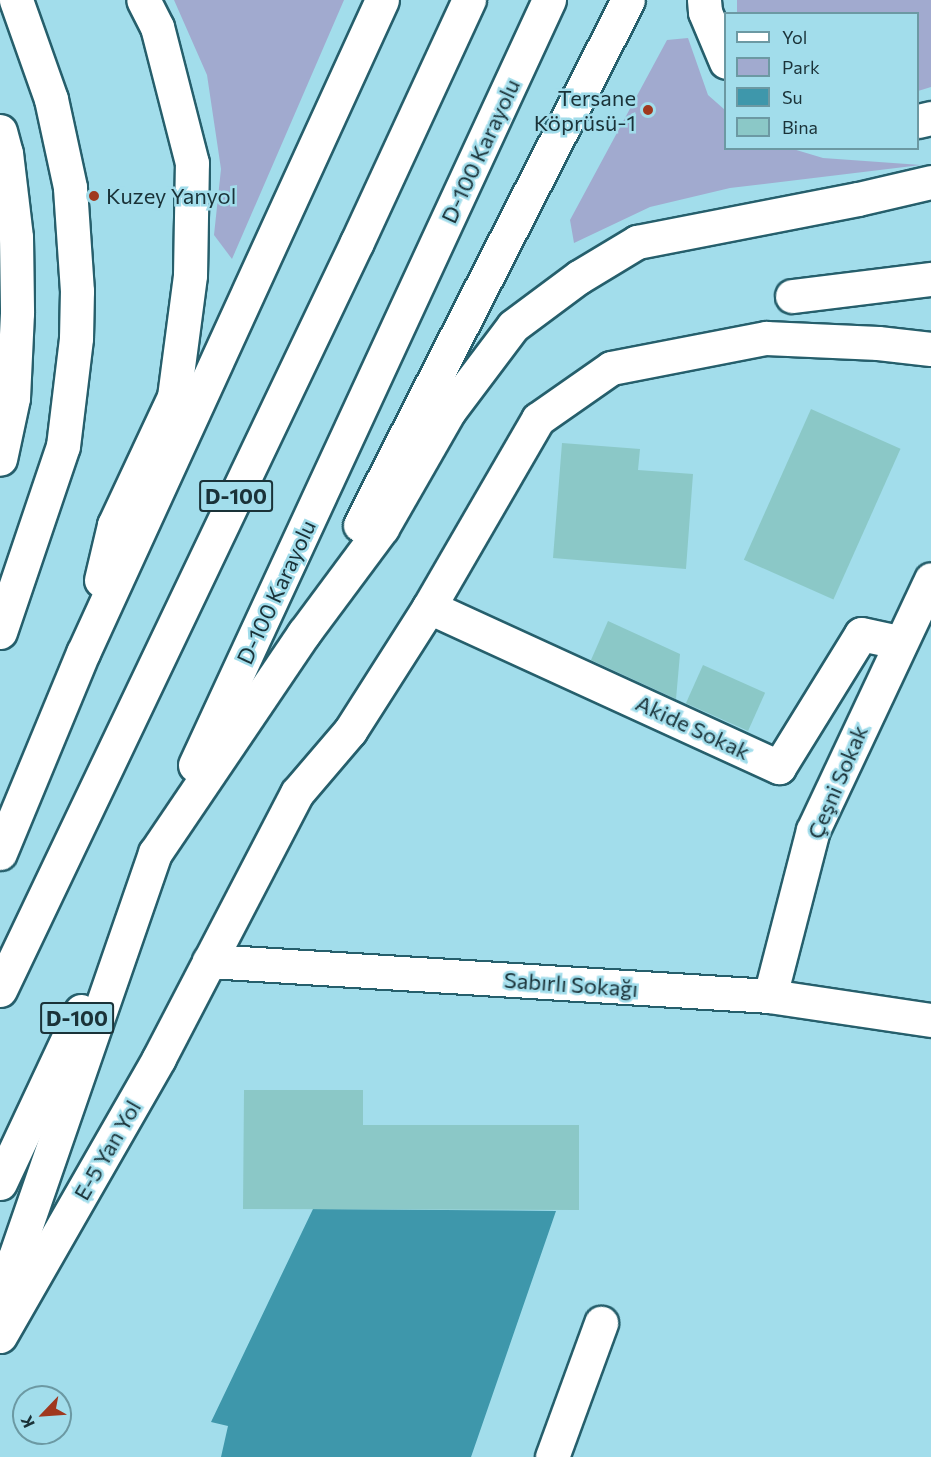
<!DOCTYPE html>
<meta charset="utf-8">
<style>
body{margin:0}
#map{position:relative;width:931px;height:1457px;overflow:hidden;background:#a2ddeb;font-family:Commissioner,sans-serif}
div>[style]{position:absolute}
.green>*{inset:0;background:#a1aacf}
.water>*{inset:0;background:#3e97ab}
.building>*{inset:0;background:#8bc8c7;transform-origin:0 0}
.roads{filter:drop-shadow(2px 0 #265f6c) drop-shadow(-2px 0 #265f6c) drop-shadow(0 2px #265f6c) drop-shadow(0 -2px #265f6c)}
.minor>*{height:33px;margin:-16.5px;padding:0 16.5px;transform-origin:16.5px;border-radius:16.5px;background:#fff}
.major>*{height:33px;margin:-16.5px;padding:0 16.5px;transform-origin:16.5px;border-radius:16.5px;background:#fff}
.highway>*{height:33px;margin:-16.5px;padding:0 16.5px;transform-origin:16.5px;border-radius:16.5px;background:#fff}
.dots>*{width:16px;height:16px;translate:-50% -50%;box-sizing:border-box;border:3px solid #a2ddeb;border-radius:50%}
span{translate:-50% -50%;white-space:nowrap;text-align:center;line-height:1.15;-webkit-text-stroke:5px #a2ddeb;paint-order:stroke}
.shield-label span{padding:2px 4px;background:#a2ddeb;border:2px solid;border-radius:4px;-webkit-text-stroke-width:0}
.shield-label{font-size:21px;color:#1a3238;font-weight:700}
.poi-label{font-size:22px;color:#1a3238}
.right{translate:-100% -50%;text-align:right}
.left{translate:0 -50%;text-align:left}
.street-label{font-size:22px;color:#1a3238}
.legend{position:absolute;left:724px;top:12px;width:195px;height:138px;box-sizing:border-box;background:#a2ddeb;border:2px solid #6c99a3;margin:0;padding:8px 10px;list-style:none;font-size:18px;color:#1a3238}
.legend li{display:flex;align-items:center;gap:12px;height:30px}
.legend b{width:30px;border:2px solid #6c99a3}
.north{position:absolute;left:12px;top:1385px;width:60px;height:60px;box-sizing:border-box;background:#a2ddeb;border:2px solid #6c99a3;border-radius:50%;rotate:245deg;font-size:16px;font-weight:700;line-height:24px;text-align:center;color:#1a3238}
.north::after{content:'';display:block;margin:auto;width:21px;height:27px;background:#a0381e;clip-path:polygon(50% 0,100% 100%,50% 72%,0 100%)}
</style>
<div id="map">
<div class="green">
<i style="clip-path:polygon(174px 0,344px 0,232px 259px,214px 235px,221px 169px,207px 75px)"></i>
<i style="clip-path:polygon(737px 0,931px 0,931px 87px,918px 91px,918px 14px,737px 13px)"></i>
<i style="clip-path:polygon(688px 38px,708px 95px,725px 110px,726px 148px,793px 149px,823px 158px,921px 165px,730px 188px,650px 207px,574px 243px,570px 220px,667px 40px)"></i>
</div>
<div class="water">
<i style="clip-path:polygon(313px 1209px,556px 1211px,471px 1457px,221px 1457px,228px 1426px,211px 1422px)"></i>
</div>
<div class="building">
<i style="left:811px;top:409px;width:98px;height:165px;rotate:24deg"></i>
<i style="clip-path:polygon(562px 443px,640px 449px,638px 470px,693px 474px,686px 569px,553px 558px)"></i>
<i style="clip-path:polygon(608px 621px,680px 654px,676px 699px,591px 660px)"></i>
<i style="left:703px;top:665px;width:68px;height:42px;rotate:24deg"></i>
<i style="clip-path:polygon(244px 1090px,363px 1090px,363px 1125px,579px 1125px,579px 1210px,243px 1209px)"></i>
</div>
<div class="roads">
<div class="minor">
<i style="left:792px;top:296px;width:140px;rotate:-7deg"></i>
<i style="left:429px;top:607px;width:385px;rotate:24.6deg"></i>
<i style="left:779px;top:767px;width:156px;rotate:-58.3deg"></i>
<i style="left:861px;top:634px;width:40px;rotate:12deg"></i>
<i style="left:209px;top:961px;width:562px;rotate:3.57deg"></i>
<i style="left:770px;top:996px;width:163px;rotate:8.5deg"></i>
<i style="left:770px;top:996px;width:171px;rotate:-75.5deg"></i>
<i style="left:813px;top:830px;width:277px;rotate:-64.8deg"></i>
<i style="left:0;top:1336px;width:320px;rotate:-60.2deg"></i>
<i style="left:159px;top:1058px;width:299px;rotate:-62.5deg"></i>
<i style="left:297px;top:793px;width:82px;rotate:-49.5deg"></i>
<i style="left:350px;top:731px;width:147px;rotate:-57.5deg"></i>
<i style="left:429px;top:607px;width:217px;rotate:-59.9deg"></i>
<i style="left:538px;top:419px;width:89px;rotate:-34.9deg"></i>
<i style="left:611px;top:368px;width:158px;rotate:-11deg"></i>
<i style="left:766px;top:338px;width:112px;rotate:2.6deg"></i>
<i style="left:878px;top:343px;width:53px;rotate:6.5deg"></i>
<i style="left:552px;top:1457px;width:143px;rotate:-69.9deg"></i>
</div>
<div class="major">
<i style="left:0;top:131px;width:23px;rotate:75deg"></i>
<i style="left:6px;top:153px;width:85px;rotate:83.2deg"></i>
<i style="left:16px;top:237px;width:76px;rotate:89.2deg"></i>
<i style="left:17px;top:313px;width:85px;rotate:92.7deg"></i>
<i style="left:13px;top:398px;width:62px;rotate:102deg"></i>
<i style="left:0;top:632px;width:196px;rotate:-71.3deg"></i>
<i style="left:63px;top:446px;width:109px;rotate:-83.1deg"></i>
<i style="left:76px;top:338px;width:47px;rotate:-88.8deg"></i>
<i style="left:77px;top:291px;width:104px;rotate:-93.9deg"></i>
<i style="left:70px;top:187px;width:90px;rotate:-102.2deg"></i>
<i style="left:51px;top:99px;width:105px;rotate:-109.5deg"></i>
</div>
<div class="highway">
<i style="left:704px;top:0;width:12px;rotate:85deg"></i>
<i style="left:705px;top:12px;width:54px;rotate:67.2deg"></i>
<i style="left:918px;top:121px;width:13px;rotate:-13deg"></i>
<i style="left:360px;top:525px;width:589px;rotate:-62.96deg"></i>
<i style="left:101px;top:580px;width:57px;rotate:-76.7deg"></i>
<i style="left:114px;top:525px;width:141px;rotate:-64.9deg"></i>
<i style="left:174px;top:397px;width:123px;rotate:-82.5deg"></i>
<i style="left:190px;top:275px;width:112px;rotate:-89deg"></i>
<i style="left:192px;top:163px;width:140px;rotate:-104.4deg"></i>
<i style="left:157px;top:27px;width:30px;rotate:-117deg"></i>
<i style="left:195px;top:765px;width:843px;rotate:-65.17deg"></i>
<i style="left:0;top:853px;width:217px;rotate:-67.5deg"></i>
<i style="left:83px;top:653px;width:718px;rotate:-65.4deg"></i>
<i style="left:0;top:990px;width:829px;rotate:-64.49deg"></i>
<i style="left:357px;top:242px;width:267px;rotate:-65.2deg"></i>
<i style="left:0;top:1183px;width:190px;rotate:-64.8deg"></i>
<i style="left:0;top:1316px;width:61px;rotate:-75.7deg"></i>
<i style="left:15px;top:1257px;width:428px;rotate:-70.9deg"></i>
<i style="left:155px;top:853px;width:266px;rotate:-55.9deg"></i>
<i style="left:304px;top:633px;width:131px;rotate:-53.4deg"></i>
<i style="left:382px;top:528px;width:135px;rotate:-60.2deg"></i>
<i style="left:449px;top:411px;width:106px;rotate:-53deg"></i>
<i style="left:513px;top:326px;width:82px;rotate:-36.6deg"></i>
<i style="left:579px;top:277px;width:68px;rotate:-31.1deg"></i>
<i style="left:637px;top:242px;width:225px;rotate:-11deg"></i>
<i style="left:858px;top:199px;width:75px;rotate:-13.1deg"></i>
</div>
</div>
<div class="dots">
<i style="left:648px;top:110px;background:#a0381e"></i>
<i style="left:94px;top:196px;background:#a0381e"></i>
</div>
<div class="shield-label">
<span style="left:236px;top:496px">D-100</span>
<span style="left:77px;top:1018px">D-100</span>
</div>
<div class="poi-label">
<span class="right" style="left:636px;top:110px">Tersane<br>Köprüsü-1</span>
<span class="left" style="left:106px;top:196px">Kuzey Yanyol</span>
</div>
<div class="street-label">
<span style="left:480px;top:151px;rotate:-65deg">D-100 Karayolu</span>
<span style="left:276px;top:592px;rotate:-65deg">D-100 Karayolu</span>
<span style="left:693px;top:727px;rotate:25deg">Akide Sokak</span>
<span style="left:837px;top:782px;rotate:-67deg">Çeşni Sokak</span>
<span style="left:571px;top:984px;rotate:4deg">Sabırlı Sokağı</span>
<span style="left:107px;top:1150px;rotate:-60deg">E-5 Yan Yol</span>
</div>
<ul class="legend">
<li><b style="height:8px;background:#fff"></b>Yol</li>
<li><b style="height:16px;background:#a1aacf"></b>Park</li>
<li><b style="height:16px;background:#3e97ab"></b>Su</li>
<li><b style="height:16px;background:#8bc8c7"></b>Bina</li>
</ul>
<div class="north">K</div>
</div>
